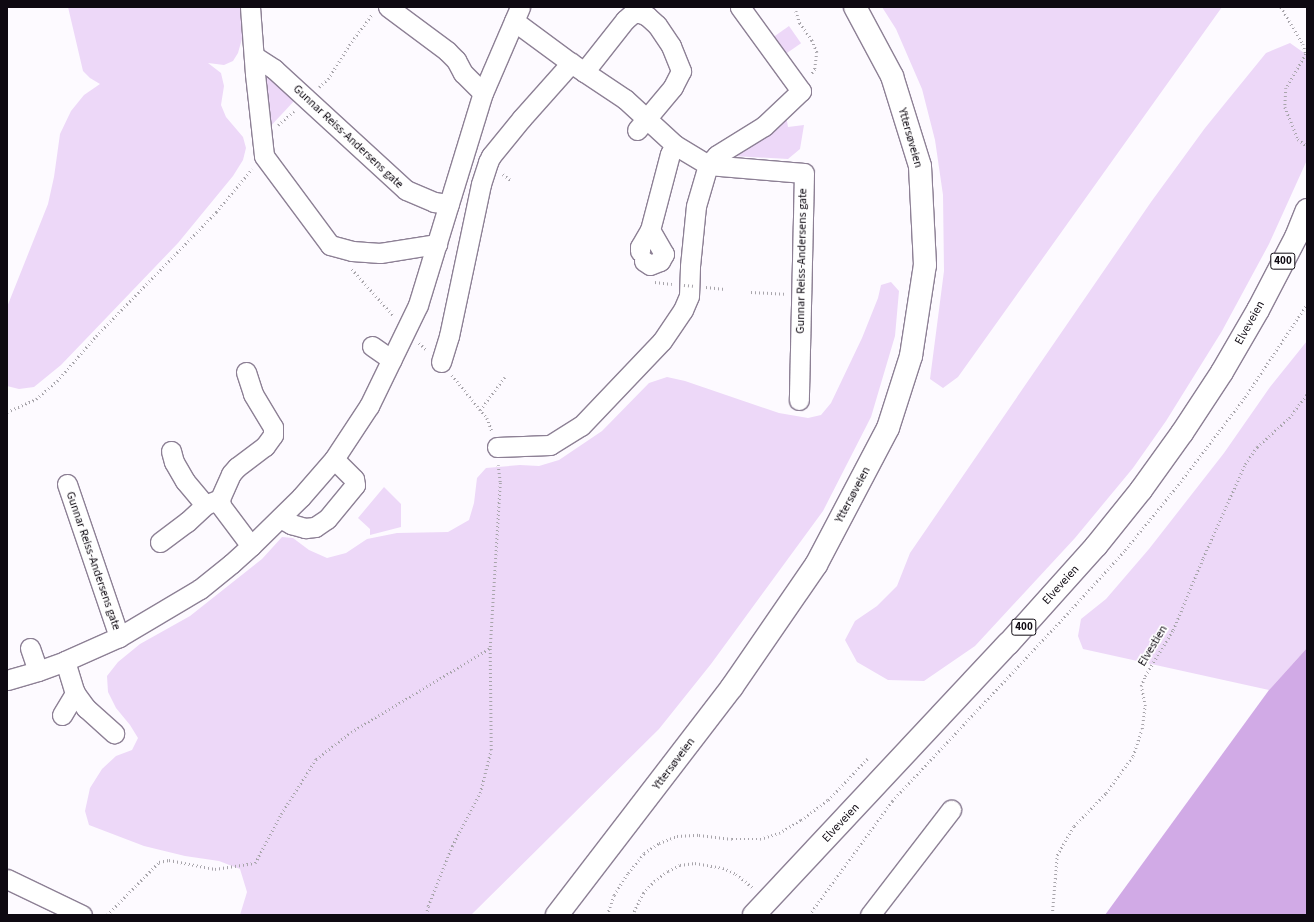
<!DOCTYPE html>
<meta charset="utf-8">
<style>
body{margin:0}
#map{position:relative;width:1314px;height:922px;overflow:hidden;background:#fdfaff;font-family:"Source Sans 3",sans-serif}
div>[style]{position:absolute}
.green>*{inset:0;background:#edd8f8;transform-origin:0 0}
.water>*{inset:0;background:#d1aae6}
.path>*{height:2.5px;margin-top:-1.25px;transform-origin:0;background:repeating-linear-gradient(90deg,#a8a5ab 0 1px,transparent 0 4px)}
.roads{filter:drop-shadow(1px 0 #8d8095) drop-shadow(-1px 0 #8d8095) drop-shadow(0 1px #8d8095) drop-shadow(0 -1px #8d8095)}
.minor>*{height:19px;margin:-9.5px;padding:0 9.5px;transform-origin:9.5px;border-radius:9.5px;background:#fff}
.major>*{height:22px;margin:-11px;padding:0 11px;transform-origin:11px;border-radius:11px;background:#fff}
.highway>*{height:22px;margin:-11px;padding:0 11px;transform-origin:11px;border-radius:11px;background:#fff}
.path-bridge>*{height:2.5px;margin-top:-1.25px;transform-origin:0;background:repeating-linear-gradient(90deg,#a8a5ab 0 1px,transparent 0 4px)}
span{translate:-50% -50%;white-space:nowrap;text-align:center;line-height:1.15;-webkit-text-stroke:3.5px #fff;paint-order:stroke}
.shield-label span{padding:1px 3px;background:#fff;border:1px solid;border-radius:3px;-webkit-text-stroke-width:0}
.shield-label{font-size:11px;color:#0e0911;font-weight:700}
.street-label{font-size:12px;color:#0e0911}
.frame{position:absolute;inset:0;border:8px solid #0e0911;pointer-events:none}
</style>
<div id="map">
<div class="green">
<i style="clip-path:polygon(68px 7px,241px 7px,243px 35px,238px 53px,233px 61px,224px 65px,208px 63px,221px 73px,224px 86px,221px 105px,226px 117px,243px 137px,246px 148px,243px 160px,233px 176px,178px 243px,61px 365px,34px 387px,19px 389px,7px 386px,7px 307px,48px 204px,54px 177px,60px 134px,71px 111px,84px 95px,100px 84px,90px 78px,83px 71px)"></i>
<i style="clip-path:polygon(882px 7px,1222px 7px,958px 377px,943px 388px,930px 379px,944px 271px,943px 195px,935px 140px,922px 89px,896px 29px)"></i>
<i style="left:789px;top:26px;width:21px;height:19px;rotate:55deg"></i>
<i style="clip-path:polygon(1290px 43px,1307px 55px,1307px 160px,1269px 244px,1222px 331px,1166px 421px,1133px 468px,1075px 538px,975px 646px,924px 681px,888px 680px,857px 662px,845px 640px,855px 621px,877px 606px,897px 586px,910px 553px,1151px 202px,1205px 128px,1266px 53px)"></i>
<i style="clip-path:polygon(264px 73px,295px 100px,267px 130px)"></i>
<i style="clip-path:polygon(786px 115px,788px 127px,804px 125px,800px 149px,788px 159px,733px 156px)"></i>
<i style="clip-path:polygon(891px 282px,899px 291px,895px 336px,871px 417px,823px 511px,711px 664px,659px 729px,471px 915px,240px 915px,247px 892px,240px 869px,219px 861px,185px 856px,144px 846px,89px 825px,85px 811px,90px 788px,102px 769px,116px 756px,132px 750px,138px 738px,130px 725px,116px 708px,108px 692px,107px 676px,118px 662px,140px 644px,190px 616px,262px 559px,282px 537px,293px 538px,309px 550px,327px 558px,346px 553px,367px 539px,397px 533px,448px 532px,469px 520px,474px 503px,477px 478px,486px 468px,520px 465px,539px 466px,559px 460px,602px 431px,649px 383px,667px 377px,685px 381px,779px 413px,808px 418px,821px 415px,831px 403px,862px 338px,878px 298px,881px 285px)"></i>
<i style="clip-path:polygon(1307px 341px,1307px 648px,1269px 690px,1083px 649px,1078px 636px,1081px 619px,1106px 599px,1149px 549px,1224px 453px,1270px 387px)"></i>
<i style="clip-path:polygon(384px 487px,401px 504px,401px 527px,370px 535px,370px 529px,358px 518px)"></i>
</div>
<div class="water">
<i style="clip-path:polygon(1307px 648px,1307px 915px,1105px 915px,1269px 690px)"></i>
</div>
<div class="path">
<i style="left:797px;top:7px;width:4px;rotate:104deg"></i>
<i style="left:796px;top:11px;width:13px;rotate:72deg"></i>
<i style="left:800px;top:23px;width:21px;rotate:55deg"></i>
<i style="left:812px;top:40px;width:13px;rotate:67deg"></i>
<i style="left:817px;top:52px;width:17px;rotate:97deg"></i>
<i style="left:815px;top:69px;width:7px;rotate:124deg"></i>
<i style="left:1281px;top:7px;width:43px;rotate:59.3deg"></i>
<i style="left:1303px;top:44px;width:10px;rotate:73deg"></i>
<i style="left:1306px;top:54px;width:39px;rotate:120deg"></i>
<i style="left:1286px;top:88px;width:19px;rotate:93deg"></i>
<i style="left:1285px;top:107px;width:35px;rotate:68deg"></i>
<i style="left:1298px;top:139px;width:11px;rotate:38deg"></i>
<i style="left:319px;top:87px;width:12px;rotate:-42deg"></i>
<i style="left:328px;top:79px;width:40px;rotate:-58deg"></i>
<i style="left:349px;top:45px;width:39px;rotate:-53deg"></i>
<i style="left:278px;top:125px;width:21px;rotate:-41deg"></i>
<i style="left:503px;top:174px;width:11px;rotate:38deg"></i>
<i style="left:352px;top:269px;width:63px;rotate:48.2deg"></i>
<i style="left:655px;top:282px;width:17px;rotate:7deg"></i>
<i style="left:706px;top:287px;width:19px;rotate:6deg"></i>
<i style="left:751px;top:292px;width:33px;rotate:3deg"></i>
<i style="left:419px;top:343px;width:11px;rotate:41deg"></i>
<i style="left:452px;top:375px;width:55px;rotate:50.9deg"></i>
<i style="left:487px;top:418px;width:14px;rotate:69deg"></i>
<i style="left:480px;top:410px;width:41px;rotate:-52.9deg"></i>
<i style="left:7px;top:412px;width:32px;rotate:-24deg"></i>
<i style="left:36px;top:399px;width:28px;rotate:-41deg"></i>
<i style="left:57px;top:381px;width:60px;rotate:-49.1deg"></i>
<i style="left:96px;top:336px;width:173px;rotate:-45.9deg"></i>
<i style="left:216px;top:212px;width:56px;rotate:-50.1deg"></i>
<i style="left:107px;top:915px;width:74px;rotate:-45.5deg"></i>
<i style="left:159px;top:862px;width:10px;rotate:-11deg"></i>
<i style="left:169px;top:860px;width:47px;rotate:11.1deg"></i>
<i style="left:215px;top:869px;width:40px;rotate:-8.5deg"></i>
<i style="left:255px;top:863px;width:55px;rotate:-62deg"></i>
<i style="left:281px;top:814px;width:65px;rotate:-57.5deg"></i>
<i style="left:316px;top:759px;width:44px;rotate:-37.6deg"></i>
<i style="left:351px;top:732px;width:162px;rotate:-31.1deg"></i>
<i style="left:426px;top:915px;width:9px;rotate:-77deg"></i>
<i style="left:428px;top:906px;width:65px;rotate:-68.2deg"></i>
<i style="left:452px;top:846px;width:60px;rotate:-62.2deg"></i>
<i style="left:480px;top:793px;width:44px;rotate:-75.7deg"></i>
<i style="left:491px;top:750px;width:103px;rotate:-90.6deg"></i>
<i style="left:490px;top:647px;width:165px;rotate:-86.5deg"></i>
<i style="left:500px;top:482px;width:17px;rotate:-97deg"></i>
<i style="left:607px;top:915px;width:21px;rotate:-71deg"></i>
<i style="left:614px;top:895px;width:26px;rotate:-58deg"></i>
<i style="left:628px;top:873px;width:26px;rotate:-51deg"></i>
<i style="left:644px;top:853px;width:18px;rotate:-34deg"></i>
<i style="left:659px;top:843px;width:19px;rotate:-21deg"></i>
<i style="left:677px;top:836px;width:22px;rotate:-3deg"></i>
<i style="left:699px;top:835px;width:33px;rotate:7deg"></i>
<i style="left:732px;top:839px;width:28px"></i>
<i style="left:760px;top:839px;width:20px;rotate:-18deg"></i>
<i style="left:779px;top:833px;width:26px;rotate:-31deg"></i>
<i style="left:801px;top:820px;width:34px;rotate:-37deg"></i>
<i style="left:828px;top:800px;width:57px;rotate:-46.4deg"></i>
<i style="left:632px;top:915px;width:25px;rotate:-63deg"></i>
<i style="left:643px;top:893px;width:16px;rotate:-47deg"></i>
<i style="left:654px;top:881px;width:17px;rotate:-36deg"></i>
<i style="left:668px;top:871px;width:13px;rotate:-27deg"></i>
<i style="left:680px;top:865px;width:15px;rotate:-8deg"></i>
<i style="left:695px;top:863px;width:28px;rotate:10deg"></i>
<i style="left:723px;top:868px;width:14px;rotate:25deg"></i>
<i style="left:736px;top:874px;width:22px;rotate:39deg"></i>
<i style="left:809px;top:915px;width:141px;rotate:-53.9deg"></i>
<i style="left:892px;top:801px;width:256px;rotate:-46.9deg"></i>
<i style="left:1067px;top:614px;width:86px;rotate:-47.8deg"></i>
<i style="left:1125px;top:550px;width:84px;rotate:-50.8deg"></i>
<i style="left:1178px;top:485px;width:111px;rotate:-52.7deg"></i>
<i style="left:1245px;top:397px;width:112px;rotate:-56.3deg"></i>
<i style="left:1052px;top:915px;width:60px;rotate:-85.2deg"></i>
<i style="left:1057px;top:855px;width:34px;rotate:-60deg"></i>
<i style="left:1074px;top:826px;width:46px;rotate:-45.9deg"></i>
<i style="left:1106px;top:793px;width:46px;rotate:-53.9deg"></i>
<i style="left:1133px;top:756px;width:28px;rotate:-72deg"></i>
<i style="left:1142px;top:729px;width:23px;rotate:-83deg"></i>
<i style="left:1145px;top:706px;width:20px;rotate:-101deg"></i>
<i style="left:1141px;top:686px;width:11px;rotate:-68deg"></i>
<i style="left:1145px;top:676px;width:54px;rotate:-58.7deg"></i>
<i style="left:1173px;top:630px;width:78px;rotate:-67.4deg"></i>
<i style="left:1203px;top:558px;width:103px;rotate:-65.9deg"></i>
<i style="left:1245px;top:464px;width:21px;rotate:-55deg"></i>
<i style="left:1257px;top:447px;width:43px;rotate:-42.2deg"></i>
<i style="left:1289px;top:418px;width:30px;rotate:-53deg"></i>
</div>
<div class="roads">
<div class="minor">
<i style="left:250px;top:7px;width:67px;rotate:85.7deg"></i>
<i style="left:255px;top:74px;width:82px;rotate:83.7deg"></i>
<i style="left:264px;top:156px;width:111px;rotate:53.4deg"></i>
<i style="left:330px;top:245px;width:23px;rotate:15deg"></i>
<i style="left:352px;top:251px;width:28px;rotate:4deg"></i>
<i style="left:380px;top:253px;width:58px;rotate:-9deg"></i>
<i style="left:388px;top:7px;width:74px;rotate:36.7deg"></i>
<i style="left:447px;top:51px;width:13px;rotate:45deg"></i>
<i style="left:456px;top:60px;width:15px;rotate:62deg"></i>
<i style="left:463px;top:73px;width:28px;rotate:45deg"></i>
<i style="left:514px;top:21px;width:71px;rotate:36.4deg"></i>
<i style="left:571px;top:63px;width:65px;rotate:33.7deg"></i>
<i style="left:625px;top:99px;width:68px;rotate:42.6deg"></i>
<i style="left:675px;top:145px;width:39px;rotate:31deg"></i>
<i style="left:708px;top:165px;width:96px;rotate:4.8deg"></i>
<i style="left:804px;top:173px;width:227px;rotate:91.3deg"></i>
<i style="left:254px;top:56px;width:24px;rotate:33deg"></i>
<i style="left:274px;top:69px;width:179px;rotate:42.5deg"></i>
<i style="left:406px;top:190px;width:30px;rotate:23deg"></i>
<i style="left:434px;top:202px;width:15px;rotate:8deg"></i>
<i style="left:584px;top:72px;width:66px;rotate:-51.7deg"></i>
<i style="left:625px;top:20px;width:11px;rotate:-41deg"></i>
<i style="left:633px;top:13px;width:7px"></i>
<i style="left:640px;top:13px;width:8px;rotate:23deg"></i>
<i style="left:647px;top:16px;width:13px;rotate:42deg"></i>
<i style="left:657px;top:25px;width:25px;rotate:56deg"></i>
<i style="left:671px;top:46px;width:27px;rotate:68deg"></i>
<i style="left:681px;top:71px;width:18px;rotate:117deg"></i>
<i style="left:673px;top:87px;width:56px;rotate:129.9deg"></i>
<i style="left:640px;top:251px;width:4px;rotate:-90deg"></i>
<i style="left:640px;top:247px;width:20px;rotate:-60deg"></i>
<i style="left:650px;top:230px;width:79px;rotate:-75.3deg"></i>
<i style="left:670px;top:154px;width:10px;rotate:-61deg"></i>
<i style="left:644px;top:261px;width:7px;rotate:34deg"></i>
<i style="left:650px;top:265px;width:11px;rotate:-22deg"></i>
<i style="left:660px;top:261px;width:8px;rotate:-60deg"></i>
<i style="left:664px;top:254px;width:28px;rotate:-120deg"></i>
<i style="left:372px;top:346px;width:24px;rotate:35deg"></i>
<i style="left:441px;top:362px;width:27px;rotate:-73deg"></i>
<i style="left:449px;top:336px;width:155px;rotate:-78.1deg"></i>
<i style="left:481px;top:184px;width:23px;rotate:-72deg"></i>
<i style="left:488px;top:162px;width:7px;rotate:-63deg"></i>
<i style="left:491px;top:156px;width:49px;rotate:-50.8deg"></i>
<i style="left:522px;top:118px;width:74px;rotate:-48.3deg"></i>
<i style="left:246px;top:372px;width:23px;rotate:72deg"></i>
<i style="left:253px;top:394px;width:39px;rotate:59deg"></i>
<i style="left:273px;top:427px;width:8px;rotate:90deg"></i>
<i style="left:273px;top:435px;width:14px;rotate:126deg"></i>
<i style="left:265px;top:446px;width:35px;rotate:143deg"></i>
<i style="left:237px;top:467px;width:9px;rotate:131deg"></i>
<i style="left:231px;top:474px;width:27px;rotate:114deg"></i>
<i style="left:220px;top:499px;width:7px;rotate:82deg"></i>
<i style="left:221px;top:506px;width:50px;rotate:53.1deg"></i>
<i style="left:497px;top:447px;width:53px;rotate:-2.2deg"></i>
<i style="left:550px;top:445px;width:36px;rotate:-32deg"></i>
<i style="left:581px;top:426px;width:117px;rotate:-46.4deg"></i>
<i style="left:662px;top:341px;width:37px;rotate:-56deg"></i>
<i style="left:683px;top:310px;width:15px;rotate:-67deg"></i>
<i style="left:689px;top:296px;width:30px;rotate:-88deg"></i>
<i style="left:690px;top:266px;width:60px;rotate:-84.3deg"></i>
<i style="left:696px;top:206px;width:43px;rotate:-73.7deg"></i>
<i style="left:708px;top:165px;width:13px;rotate:-48deg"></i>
<i style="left:717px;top:155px;width:55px;rotate:-31.7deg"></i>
<i style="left:764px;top:126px;width:51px;rotate:-43.4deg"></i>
<i style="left:801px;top:91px;width:104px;rotate:-126deg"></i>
<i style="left:171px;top:451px;width:11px;rotate:75deg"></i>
<i style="left:174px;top:462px;width:22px;rotate:60deg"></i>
<i style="left:185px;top:481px;width:31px;rotate:50deg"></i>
<i style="left:67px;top:484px;width:162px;rotate:71.2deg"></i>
<i style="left:280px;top:518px;width:13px;rotate:29deg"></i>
<i style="left:291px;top:524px;width:15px;rotate:16deg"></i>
<i style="left:305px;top:528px;width:10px;rotate:-6deg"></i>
<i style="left:315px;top:527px;width:14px;rotate:-34deg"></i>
<i style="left:327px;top:519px;width:44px;rotate:-50.5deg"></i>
<i style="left:355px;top:485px;width:6px;rotate:-99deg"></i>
<i style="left:354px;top:479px;width:28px;rotate:-135deg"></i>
<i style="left:160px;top:542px;width:34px;rotate:-37deg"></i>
<i style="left:187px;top:522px;width:25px;rotate:-43deg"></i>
<i style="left:205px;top:505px;width:16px;rotate:-22deg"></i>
<i style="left:30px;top:648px;width:24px;rotate:71deg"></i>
<i style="left:65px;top:661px;width:34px;rotate:73deg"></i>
<i style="left:75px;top:693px;width:19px;rotate:54deg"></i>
<i style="left:86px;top:708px;width:38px;rotate:42deg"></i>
<i style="left:7px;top:680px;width:32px;rotate:-16deg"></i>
<i style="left:38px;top:671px;width:29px;rotate:-20deg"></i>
<i style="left:65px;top:661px;width:59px;rotate:-24deg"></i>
<i style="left:119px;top:637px;width:94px;rotate:-30.7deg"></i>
<i style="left:200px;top:589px;width:40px;rotate:-39deg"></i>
<i style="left:231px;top:564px;width:27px;rotate:-42deg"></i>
<i style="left:251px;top:546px;width:70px;rotate:-44.4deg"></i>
<i style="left:301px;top:497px;width:50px;rotate:-49deg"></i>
<i style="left:334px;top:459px;width:64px;rotate:-56.6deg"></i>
<i style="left:369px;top:406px;width:112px;rotate:-64.1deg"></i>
<i style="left:418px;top:305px;width:222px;rotate:-73deg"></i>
<i style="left:483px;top:93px;width:94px;rotate:-66.7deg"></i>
<i style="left:62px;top:715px;width:26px;rotate:-59deg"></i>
<i style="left:7px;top:879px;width:83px;rotate:25.6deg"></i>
<i style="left:870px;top:915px;width:133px;rotate:-52.4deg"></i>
</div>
<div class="major">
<i style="left:557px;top:915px;width:287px;rotate:-52.5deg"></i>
<i style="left:732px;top:687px;width:148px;rotate:-55.5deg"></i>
<i style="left:816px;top:565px;width:155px;rotate:-62.3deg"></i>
<i style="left:888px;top:428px;width:76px;rotate:-72.3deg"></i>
<i style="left:911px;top:356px;width:92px;rotate:-81.3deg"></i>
<i style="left:925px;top:265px;width:99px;rotate:-92.9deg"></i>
<i style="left:920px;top:166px;width:94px;rotate:-107.3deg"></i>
<i style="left:892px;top:76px;width:78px;rotate:-118.2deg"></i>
</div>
<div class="highway">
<i style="left:754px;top:915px;width:371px;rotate:-46.9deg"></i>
<i style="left:1008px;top:644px;width:132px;rotate:-48.1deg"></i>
<i style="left:1096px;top:546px;width:72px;rotate:-51.2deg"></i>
<i style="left:1141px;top:490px;width:70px;rotate:-54.3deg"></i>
<i style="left:1182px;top:433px;width:73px;rotate:-56.7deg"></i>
<i style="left:1222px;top:372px;width:72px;rotate:-59.9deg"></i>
<i style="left:1258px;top:310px;width:82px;rotate:-62.5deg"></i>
<i style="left:1296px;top:237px;width:29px;rotate:-68deg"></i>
</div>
</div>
<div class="path-bridge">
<i style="left:684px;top:285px;width:12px;rotate:5deg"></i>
</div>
<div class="shield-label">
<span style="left:1283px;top:261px">400</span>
<span style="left:1024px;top:627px">400</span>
</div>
<div class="street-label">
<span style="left:348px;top:137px;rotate:43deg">Gunnar Reiss-Andersens gate</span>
<span style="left:910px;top:138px;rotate:74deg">Yttersøveien</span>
<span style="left:802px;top:261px;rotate:-89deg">Gunnar Reiss-Andersens gate</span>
<span style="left:1250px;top:323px;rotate:-61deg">Elveveien</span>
<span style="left:853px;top:495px;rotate:-62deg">Yttersøveien</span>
<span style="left:93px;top:561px;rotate:71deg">Gunnar Reiss-Andersens gate</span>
<span style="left:1061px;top:585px;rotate:-48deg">Elveveien</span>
<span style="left:1153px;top:646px;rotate:-59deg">Elvestien</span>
<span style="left:674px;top:764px;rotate:-53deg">Yttersøveien</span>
<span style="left:841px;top:823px;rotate:-47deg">Elveveien</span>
</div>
<div class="frame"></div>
</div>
